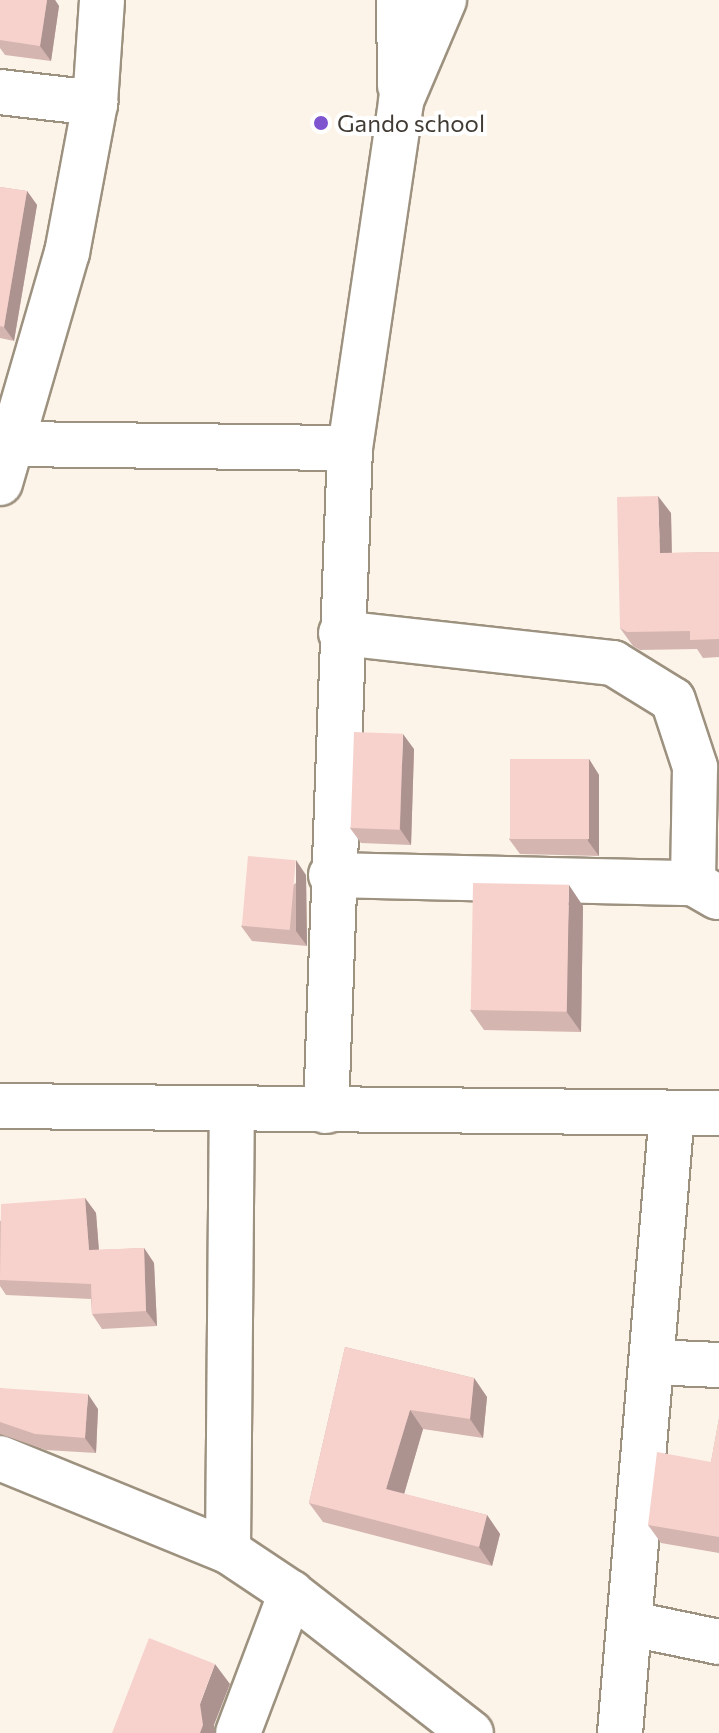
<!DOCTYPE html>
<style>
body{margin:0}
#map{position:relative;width:719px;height:1733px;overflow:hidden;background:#fdf4e9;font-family:Commissioner,sans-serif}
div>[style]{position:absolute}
.roads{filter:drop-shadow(2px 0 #9d917f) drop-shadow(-2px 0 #9d917f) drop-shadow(0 2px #9d917f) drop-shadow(0 -2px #9d917f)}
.street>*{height:44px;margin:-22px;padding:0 22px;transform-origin:22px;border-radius:22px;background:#fff}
.wall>*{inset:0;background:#d4b5b0}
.shaded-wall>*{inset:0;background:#ad9390}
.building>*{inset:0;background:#f7d2cd;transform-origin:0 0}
.dots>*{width:22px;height:22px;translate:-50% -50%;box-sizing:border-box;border:4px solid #fff;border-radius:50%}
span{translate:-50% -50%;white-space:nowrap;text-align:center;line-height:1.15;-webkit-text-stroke:8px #fff;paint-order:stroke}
.poi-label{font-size:24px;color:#413b34}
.left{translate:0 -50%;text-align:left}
</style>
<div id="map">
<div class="roads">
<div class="street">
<i style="left:399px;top:0;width:86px;rotate:89.3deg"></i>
<i style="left:0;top:92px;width:96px;rotate:6.6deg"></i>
<i style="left:13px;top:444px;width:337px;rotate:0.7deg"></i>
<i style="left:0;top:483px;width:240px;rotate:-73.8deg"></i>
<i style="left:67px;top:253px;width:153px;rotate:-79.4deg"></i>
<i style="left:95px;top:103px;width:103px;rotate:-86.1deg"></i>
<i style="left:341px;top:633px;width:274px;rotate:6.3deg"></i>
<i style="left:613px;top:663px;width:70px;rotate:31.7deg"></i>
<i style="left:673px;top:700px;width:71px;rotate:71.8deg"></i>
<i style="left:695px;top:767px;width:116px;rotate:91deg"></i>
<i style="left:331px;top:875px;width:362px;rotate:1.3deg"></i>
<i style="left:693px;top:883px;width:28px;rotate:30deg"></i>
<i style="left:0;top:1106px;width:719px;rotate:0.56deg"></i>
<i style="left:326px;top:1111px;width:663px;rotate:-87.93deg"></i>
<i style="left:350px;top:448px;width:351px;rotate:-81.6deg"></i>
<i style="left:401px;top:101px;width:110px;rotate:-66.9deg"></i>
<i style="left:652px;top:1362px;width:67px;rotate:2.6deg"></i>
<i style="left:0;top:1458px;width:246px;rotate:22.2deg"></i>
<i style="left:228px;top:1551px;width:76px;rotate:33.7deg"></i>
<i style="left:291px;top:1593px;width:228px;rotate:37.9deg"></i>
<i style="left:228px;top:1551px;width:440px;rotate:-89.5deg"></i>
<i style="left:632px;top:1624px;width:89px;rotate:11.7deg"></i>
<i style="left:238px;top:1733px;width:150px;rotate:-69.3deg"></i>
<i style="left:620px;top:1733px;width:622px;rotate:-85.21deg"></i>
</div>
</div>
<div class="wall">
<i style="clip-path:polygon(0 0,55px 0,59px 6px,51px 61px,5px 55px,0 48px)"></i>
<i style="clip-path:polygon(0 187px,27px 191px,37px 205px,14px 341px,0 338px)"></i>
<i style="clip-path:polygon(671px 513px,672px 553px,719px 552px,719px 657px,703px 658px,697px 649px,640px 650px,633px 646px,620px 628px)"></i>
<i style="clip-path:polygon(414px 749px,411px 845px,361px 843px,350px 828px)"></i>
<i style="clip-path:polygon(589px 759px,599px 775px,599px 856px,520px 854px,509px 839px)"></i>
<i style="clip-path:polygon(306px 875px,307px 946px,252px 941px,241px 926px)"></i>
<i style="clip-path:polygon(583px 906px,581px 1032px,484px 1030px,470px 1010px)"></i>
<i style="clip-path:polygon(85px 1198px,96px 1213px,99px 1250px,144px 1248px,154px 1263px,157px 1326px,102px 1329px,92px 1314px,91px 1299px,6px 1295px,0 1286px,0 1221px)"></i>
<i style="clip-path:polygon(345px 1347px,474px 1378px,487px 1397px,483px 1438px,423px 1429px,404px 1494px,487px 1515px,500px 1534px,492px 1566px,323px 1522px,309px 1503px)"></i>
<i style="clip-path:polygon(0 1388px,98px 1409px,96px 1453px,46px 1450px,0 1434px)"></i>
<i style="clip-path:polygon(719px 1418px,719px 1553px,661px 1543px,648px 1525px,711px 1462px)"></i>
</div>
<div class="shaded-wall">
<i style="clip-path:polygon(47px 0,55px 0,59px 6px,51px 61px,40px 46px)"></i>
<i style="clip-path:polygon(27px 191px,37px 205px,14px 341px,4px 327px)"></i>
<i style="clip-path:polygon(658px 496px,671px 513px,672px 571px,660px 553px)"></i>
<i style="clip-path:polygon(403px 734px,414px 749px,411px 845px,400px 829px)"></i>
<i style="clip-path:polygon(589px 759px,599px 775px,599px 856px,588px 841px)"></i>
<i style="clip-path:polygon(296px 860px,306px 875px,307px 946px,296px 931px)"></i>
<i style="clip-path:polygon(569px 885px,583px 906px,581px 1032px,566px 1011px)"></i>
<i style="clip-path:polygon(85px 1198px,96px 1213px,100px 1266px,89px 1250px)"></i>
<i style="clip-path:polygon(144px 1248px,154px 1263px,157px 1326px,146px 1311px)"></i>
<i style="clip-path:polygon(474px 1378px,487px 1397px,483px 1438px,470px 1419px)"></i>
<i style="clip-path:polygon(88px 1394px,98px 1409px,96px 1453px,85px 1438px)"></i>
<i style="clip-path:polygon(410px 1410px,423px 1429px,400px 1508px,386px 1489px)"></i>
<i style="clip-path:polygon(487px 1515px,500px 1534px,492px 1566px,479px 1547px)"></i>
<i style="clip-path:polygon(215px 1664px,230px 1684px,214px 1725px,215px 1733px,200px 1733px,200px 1704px)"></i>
</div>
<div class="building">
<i style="clip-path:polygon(0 0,47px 0,40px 46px,0 40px)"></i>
<i style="clip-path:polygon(0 187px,27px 191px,4px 327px,0 326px)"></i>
<i style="clip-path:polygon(658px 496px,660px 553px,719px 552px,719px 639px,690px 640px,690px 631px,627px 632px,620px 628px,617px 497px)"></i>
<i style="left:354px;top:732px;width:49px;height:96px;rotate:2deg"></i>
<i style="left:510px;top:759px;width:79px;height:80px"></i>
<i style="left:248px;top:856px;width:48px;height:70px;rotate:5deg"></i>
<i style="left:473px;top:883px;width:96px;height:127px;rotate:1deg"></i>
<i style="clip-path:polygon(85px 1198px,89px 1250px,144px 1248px,146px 1311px,92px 1314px,91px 1284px,0 1280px,1px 1204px)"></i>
<i style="clip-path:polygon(345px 1347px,474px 1378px,470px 1419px,410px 1410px,386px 1489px,487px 1515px,479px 1547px,309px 1503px)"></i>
<i style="clip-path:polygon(0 1388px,88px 1394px,85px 1438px,35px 1434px,0 1422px)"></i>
<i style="clip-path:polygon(719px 1418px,719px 1537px,648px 1525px,657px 1452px,711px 1462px)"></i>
<i style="clip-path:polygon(149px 1638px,215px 1664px,200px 1704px,203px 1725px,200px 1733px,112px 1733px)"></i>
</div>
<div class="dots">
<i style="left:321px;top:123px;background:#7e55cf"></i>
</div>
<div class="poi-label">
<span class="left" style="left:337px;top:123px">Gando school</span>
</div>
</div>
